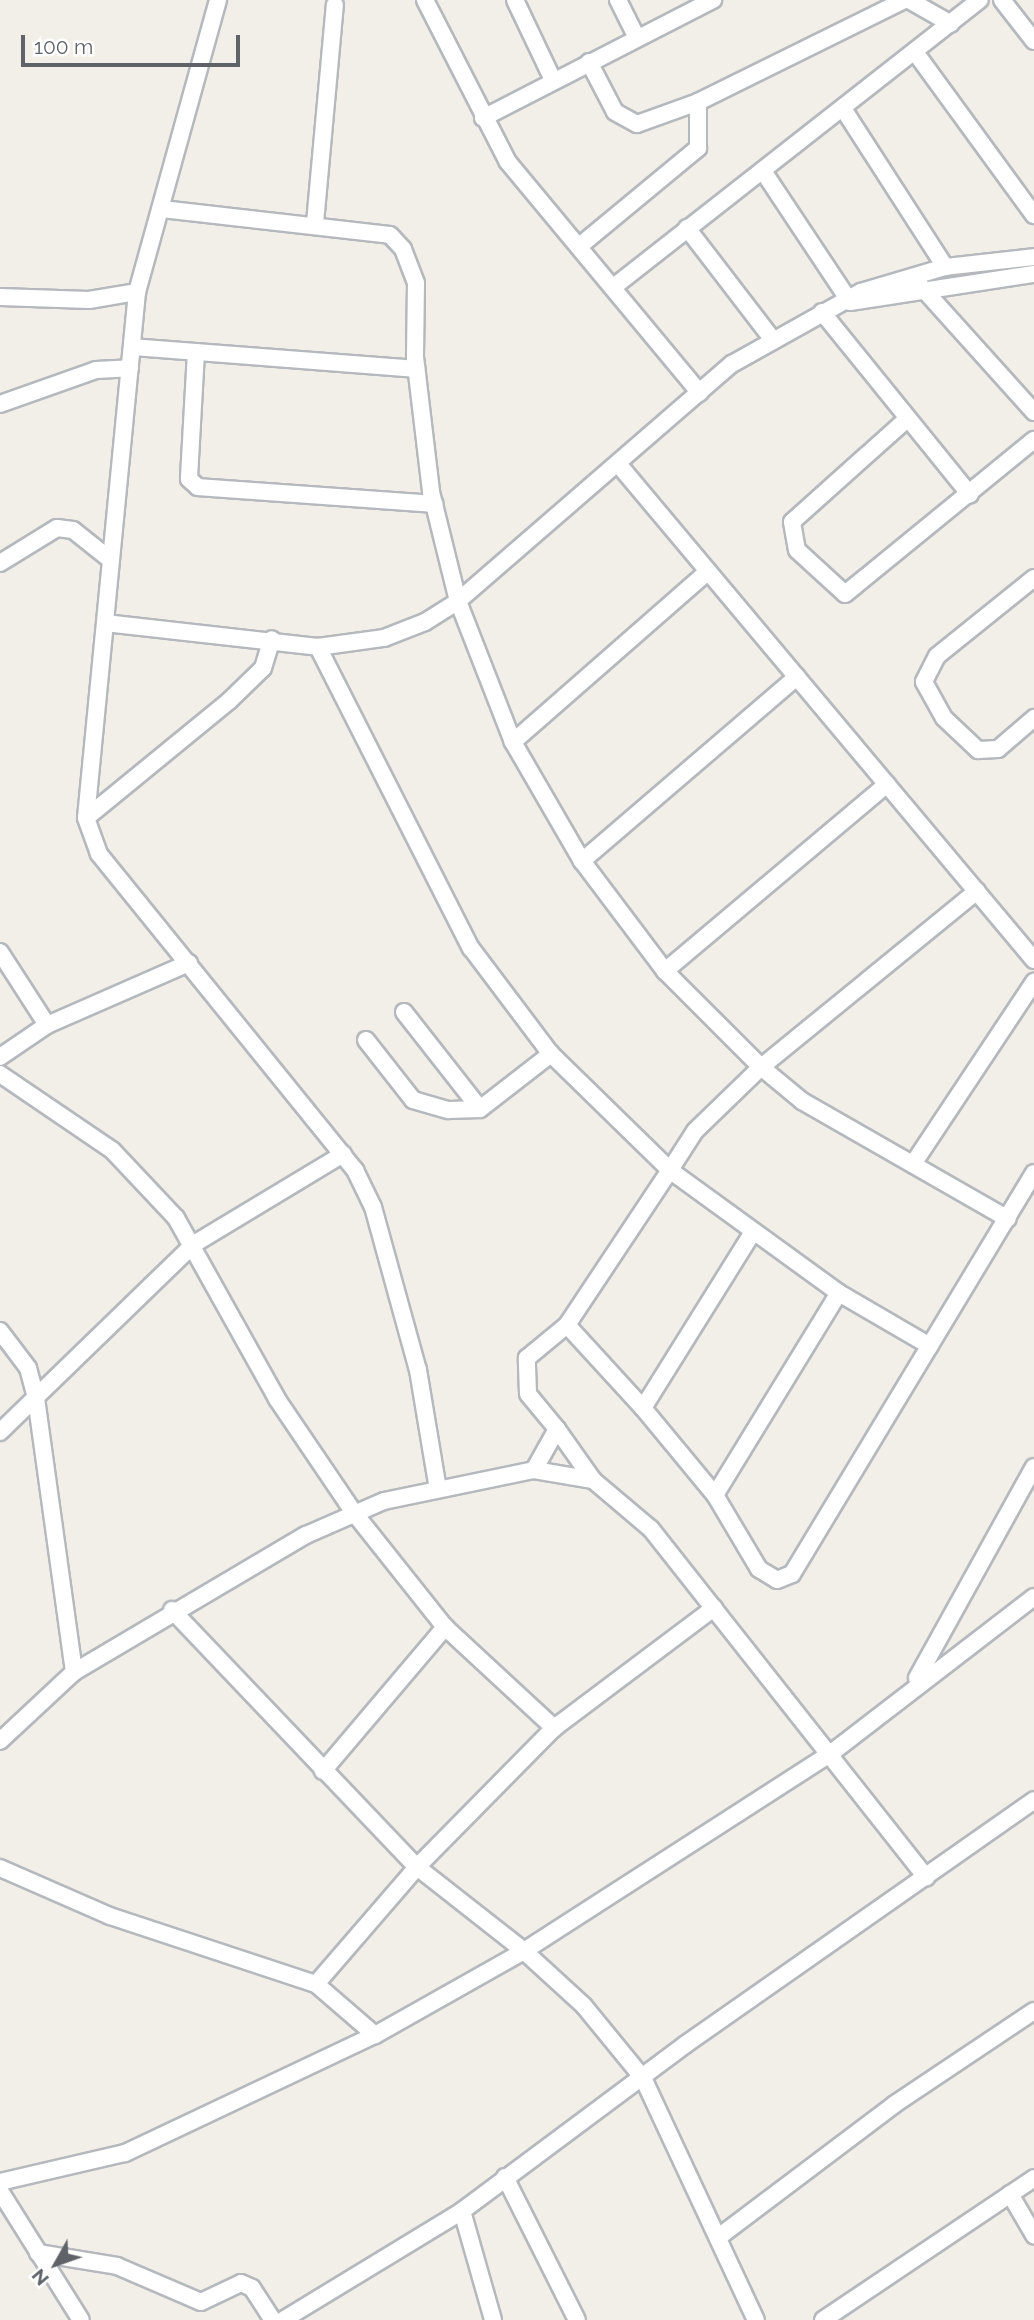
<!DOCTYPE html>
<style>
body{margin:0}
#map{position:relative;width:1034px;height:2320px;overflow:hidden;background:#f1efe8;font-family:Raleway,sans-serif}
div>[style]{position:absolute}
.roads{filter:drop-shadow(2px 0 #b5b8bc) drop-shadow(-2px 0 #b5b8bc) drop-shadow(0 2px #b5b8bc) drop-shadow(0 -2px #b5b8bc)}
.minor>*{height:16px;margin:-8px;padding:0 8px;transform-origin:8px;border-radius:8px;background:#fff}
span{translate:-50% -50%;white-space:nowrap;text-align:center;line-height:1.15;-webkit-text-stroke:7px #fff;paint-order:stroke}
.north{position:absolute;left:21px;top:2229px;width:70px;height:70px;-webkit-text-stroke:5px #fff;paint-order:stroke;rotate:230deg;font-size:19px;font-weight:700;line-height:28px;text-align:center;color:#5f6368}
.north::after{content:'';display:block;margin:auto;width:24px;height:32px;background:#5f6368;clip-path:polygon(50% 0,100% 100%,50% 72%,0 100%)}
.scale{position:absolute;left:21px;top:35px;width:219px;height:32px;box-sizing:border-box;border:4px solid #5f6368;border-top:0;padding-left:9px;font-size:21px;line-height:24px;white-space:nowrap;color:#5f6368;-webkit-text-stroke:5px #fff;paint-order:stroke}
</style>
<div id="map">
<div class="roads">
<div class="minor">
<i style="left:218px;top:0;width:303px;rotate:105.5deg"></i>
<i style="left:137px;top:292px;width:528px;rotate:95.54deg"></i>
<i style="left:86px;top:818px;width:38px;rotate:70deg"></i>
<i style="left:99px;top:854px;width:407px;rotate:51deg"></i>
<i style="left:355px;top:1170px;width:41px;rotate:64.1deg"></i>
<i style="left:373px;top:1207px;width:169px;rotate:74.6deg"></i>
<i style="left:418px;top:1370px;width:121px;rotate:80.5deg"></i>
<i style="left:425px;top:0;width:182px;rotate:62.9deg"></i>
<i style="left:508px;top:162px;width:300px;rotate:50.3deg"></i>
<i style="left:515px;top:0;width:89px;rotate:64.6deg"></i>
<i style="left:618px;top:0;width:42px;rotate:63.4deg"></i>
<i style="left:909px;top:0;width:48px;rotate:29.7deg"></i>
<i style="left:1002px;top:0;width:52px;rotate:52deg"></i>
<i style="left:915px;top:52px;width:202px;rotate:53.9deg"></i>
<i style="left:589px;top:62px;width:56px;rotate:62.5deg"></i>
<i style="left:615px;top:112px;width:25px;rotate:29deg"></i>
<i style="left:637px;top:124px;width:65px;rotate:-19.8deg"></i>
<i style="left:698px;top:102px;width:230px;rotate:-26.3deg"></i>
<i style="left:844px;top:110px;width:187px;rotate:57.2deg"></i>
<i style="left:483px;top:118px;width:259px;rotate:-27.2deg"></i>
<i style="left:763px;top:171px;width:157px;rotate:56.4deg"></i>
<i style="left:850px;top:302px;width:186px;rotate:-8.7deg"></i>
<i style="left:162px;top:209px;width:229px;rotate:6.5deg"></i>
<i style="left:390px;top:235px;width:19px;rotate:47deg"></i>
<i style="left:403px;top:249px;width:36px;rotate:69deg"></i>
<i style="left:416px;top:283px;width:74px;rotate:90.8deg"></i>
<i style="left:415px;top:357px;width:136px;rotate:83.2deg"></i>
<i style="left:431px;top:492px;width:112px;rotate:76.1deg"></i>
<i style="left:458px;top:601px;width:151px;rotate:68.7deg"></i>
<i style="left:315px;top:223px;width:219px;rotate:-84.8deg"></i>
<i style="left:687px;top:228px;width:141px;rotate:52.5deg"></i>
<i style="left:582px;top:244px;width:151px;rotate:-39.6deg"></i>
<i style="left:698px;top:148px;width:46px;rotate:-90deg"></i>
<i style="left:917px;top:282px;width:175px;rotate:48deg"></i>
<i style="left:616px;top:285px;width:462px;rotate:-38.1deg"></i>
<i style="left:0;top:297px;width:89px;rotate:1.9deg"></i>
<i style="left:89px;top:300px;width:49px;rotate:-9.5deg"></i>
<i style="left:822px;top:312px;width:235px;rotate:51deg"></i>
<i style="left:132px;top:347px;width:285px;rotate:4.4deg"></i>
<i style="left:196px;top:352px;width:127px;rotate:93.2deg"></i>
<i style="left:189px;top:479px;width:12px;rotate:42deg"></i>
<i style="left:198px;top:487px;width:237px;rotate:4.1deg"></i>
<i style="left:0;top:404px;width:102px;rotate:-19.5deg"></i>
<i style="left:96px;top:370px;width:34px;rotate:-3deg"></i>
<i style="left:907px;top:419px;width:154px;rotate:138.2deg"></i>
<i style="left:792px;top:522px;width:28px;rotate:80deg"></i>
<i style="left:797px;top:550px;width:65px;rotate:42.5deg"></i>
<i style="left:845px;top:594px;width:244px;rotate:-39.2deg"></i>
<i style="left:619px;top:465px;width:646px;rotate:50.02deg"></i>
<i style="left:0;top:563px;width:67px;rotate:-31.6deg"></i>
<i style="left:57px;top:528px;width:16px;rotate:7deg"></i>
<i style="left:73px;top:530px;width:43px;rotate:38.5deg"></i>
<i style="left:1034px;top:578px;width:124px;rotate:141.2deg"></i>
<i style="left:937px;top:656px;width:29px;rotate:117deg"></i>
<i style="left:924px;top:682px;width:41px;rotate:60.9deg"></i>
<i style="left:944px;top:718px;width:47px;rotate:43.3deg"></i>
<i style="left:978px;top:750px;width:20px;rotate:-3deg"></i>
<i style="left:998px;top:749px;width:48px;rotate:-40.7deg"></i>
<i style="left:105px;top:623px;width:214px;rotate:6.4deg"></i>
<i style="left:318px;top:647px;width:67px;rotate:-7.8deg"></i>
<i style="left:384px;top:638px;width:44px;rotate:-21.3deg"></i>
<i style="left:425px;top:622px;width:39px;rotate:-32deg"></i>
<i style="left:458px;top:601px;width:362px;rotate:-40.9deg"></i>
<i style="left:732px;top:364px;width:148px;rotate:-29.2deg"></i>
<i style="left:861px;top:292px;width:88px;rotate:-16.6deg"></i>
<i style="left:945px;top:267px;width:90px;rotate:-6.4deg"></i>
<i style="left:318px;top:647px;width:338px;rotate:63.1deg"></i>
<i style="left:471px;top:948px;width:133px;rotate:53deg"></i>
<i style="left:551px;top:1054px;width:166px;rotate:44.3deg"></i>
<i style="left:670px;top:1170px;width:186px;rotate:123.6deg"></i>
<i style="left:86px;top:818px;width:185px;rotate:-39.3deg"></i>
<i style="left:229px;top:701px;width:47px;rotate:-44.1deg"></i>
<i style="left:263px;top:668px;width:30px;rotate:-73deg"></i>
<i style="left:582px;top:861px;width:138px;rotate:-120.1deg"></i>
<i style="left:513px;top:742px;width:259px;rotate:-41.2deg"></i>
<i style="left:977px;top:891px;width:279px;rotate:140.8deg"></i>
<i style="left:761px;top:1067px;width:53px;rotate:39.7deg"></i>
<i style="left:802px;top:1101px;width:237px;rotate:29.8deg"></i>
<i style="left:0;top:952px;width:87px;rotate:57.2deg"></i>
<i style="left:665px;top:971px;width:138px;rotate:-127deg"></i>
<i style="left:582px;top:861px;width:283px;rotate:-40.6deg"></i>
<i style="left:404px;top:1012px;width:123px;rotate:51.9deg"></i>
<i style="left:366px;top:1040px;width:76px;rotate:51.9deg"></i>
<i style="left:413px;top:1100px;width:37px;rotate:16deg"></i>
<i style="left:449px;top:1110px;width:31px;rotate:-2deg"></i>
<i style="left:480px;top:1109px;width:90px;rotate:-37.8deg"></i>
<i style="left:0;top:1057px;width:57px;rotate:-34.2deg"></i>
<i style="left:47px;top:1025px;width:155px;rotate:-23.6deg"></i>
<i style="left:0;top:1074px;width:135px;rotate:34.2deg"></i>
<i style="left:112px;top:1150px;width:93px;rotate:46.7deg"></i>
<i style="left:176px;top:1218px;width:207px;rotate:60.8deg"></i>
<i style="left:277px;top:1399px;width:139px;rotate:55.9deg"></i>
<i style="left:355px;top:1514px;width:144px;rotate:51.5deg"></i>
<i style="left:445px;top:1627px;width:149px;rotate:42.8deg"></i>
<i style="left:913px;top:1164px;width:219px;rotate:-56.4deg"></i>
<i style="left:839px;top:1293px;width:105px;rotate:30.2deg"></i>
<i style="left:0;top:1331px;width:46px;rotate:52.9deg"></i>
<i style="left:28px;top:1368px;width:31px;rotate:75deg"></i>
<i style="left:36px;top:1398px;width:277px;rotate:82.1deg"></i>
<i style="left:643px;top:1408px;width:113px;rotate:50.4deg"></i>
<i style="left:715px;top:1495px;width:86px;rotate:59.3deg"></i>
<i style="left:759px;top:1569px;width:21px;rotate:31deg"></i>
<i style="left:777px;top:1580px;width:16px;rotate:-22deg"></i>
<i style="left:792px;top:1574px;width:468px;rotate:-58.9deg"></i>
<i style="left:557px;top:1429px;width:45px;rotate:-129.6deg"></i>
<i style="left:528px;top:1394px;width:36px;rotate:-92deg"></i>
<i style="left:527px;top:1358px;width:52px;rotate:-39.5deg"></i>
<i style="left:567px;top:1325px;width:113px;rotate:47.5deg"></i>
<i style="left:643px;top:1408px;width:208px;rotate:-58deg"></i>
<i style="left:0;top:1432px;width:270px;rotate:-44.1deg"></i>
<i style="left:194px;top:1244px;width:174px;rotate:-31.1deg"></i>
<i style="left:534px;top:1470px;width:47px;rotate:-60.7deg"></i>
<i style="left:557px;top:1429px;width:62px;rotate:54.8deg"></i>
<i style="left:593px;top:1480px;width:76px;rotate:40.2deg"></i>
<i style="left:651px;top:1529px;width:444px;rotate:51.7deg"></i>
<i style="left:715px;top:1495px;width:237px;rotate:-58.5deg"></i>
<i style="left:839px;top:1293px;width:209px;rotate:-144deg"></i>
<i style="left:670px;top:1170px;width:46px;rotate:-57.3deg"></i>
<i style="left:695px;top:1131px;width:92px;rotate:-44.1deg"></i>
<i style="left:761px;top:1067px;width:136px;rotate:-135deg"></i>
<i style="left:665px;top:971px;width:290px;rotate:-40.1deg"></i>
<i style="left:172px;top:1610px;width:355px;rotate:46.4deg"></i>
<i style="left:417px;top:1867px;width:136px;rotate:38.1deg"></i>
<i style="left:524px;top:1951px;width:81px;rotate:42.5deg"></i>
<i style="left:584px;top:2006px;width:93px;rotate:50.7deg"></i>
<i style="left:643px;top:2078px;width:267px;rotate:65deg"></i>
<i style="left:917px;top:1678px;width:241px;rotate:-61deg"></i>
<i style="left:0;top:1741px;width:101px;rotate:-43deg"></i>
<i style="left:74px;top:1672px;width:269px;rotate:-30.6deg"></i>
<i style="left:306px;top:1535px;width:85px;rotate:-23.6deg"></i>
<i style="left:384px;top:1501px;width:153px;rotate:-11.7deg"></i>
<i style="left:534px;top:1470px;width:60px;rotate:9.6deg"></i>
<i style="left:323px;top:1771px;width:189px;rotate:-49.7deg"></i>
<i style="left:0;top:1868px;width:120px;rotate:23.6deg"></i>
<i style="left:110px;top:1916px;width:217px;rotate:18.3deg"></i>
<i style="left:316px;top:1984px;width:78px;rotate:40.8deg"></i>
<i style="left:316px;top:1984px;width:155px;rotate:-49.2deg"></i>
<i style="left:417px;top:1867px;width:195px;rotate:-45.4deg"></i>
<i style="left:554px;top:1728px;width:200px;rotate:-36.9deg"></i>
<i style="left:505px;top:2177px;width:160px;rotate:63.3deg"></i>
<i style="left:0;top:2182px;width:128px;rotate:-13.1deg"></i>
<i style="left:125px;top:2153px;width:276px;rotate:-25.3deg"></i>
<i style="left:375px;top:2035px;width:171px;rotate:-29.4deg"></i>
<i style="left:524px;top:1951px;width:364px;rotate:-32.8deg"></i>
<i style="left:830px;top:1754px;width:257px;rotate:-37.6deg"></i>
<i style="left:0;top:2191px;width:152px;rotate:57.9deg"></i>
<i style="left:1010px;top:2194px;width:48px;rotate:59.7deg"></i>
<i style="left:462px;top:2211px;width:113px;rotate:74.1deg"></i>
<i style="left:720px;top:2236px;width:219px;rotate:-37deg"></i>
<i style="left:895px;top:2104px;width:167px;rotate:-33.8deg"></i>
<i style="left:38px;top:2253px;width:80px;rotate:9.3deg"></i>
<i style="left:117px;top:2266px;width:91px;rotate:23.2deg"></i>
<i style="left:201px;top:2302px;width:44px;rotate:-25.4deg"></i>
<i style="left:241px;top:2283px;width:12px;rotate:24deg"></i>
<i style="left:252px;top:2288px;width:38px;rotate:57deg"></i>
<i style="left:283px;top:2320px;width:210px;rotate:-31.3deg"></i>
<i style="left:462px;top:2211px;width:279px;rotate:-36.7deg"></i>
<i style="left:686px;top:2044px;width:425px;rotate:-35deg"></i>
<i style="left:823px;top:2320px;width:254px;rotate:-33.9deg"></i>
</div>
</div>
<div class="north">N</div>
<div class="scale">100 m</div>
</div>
